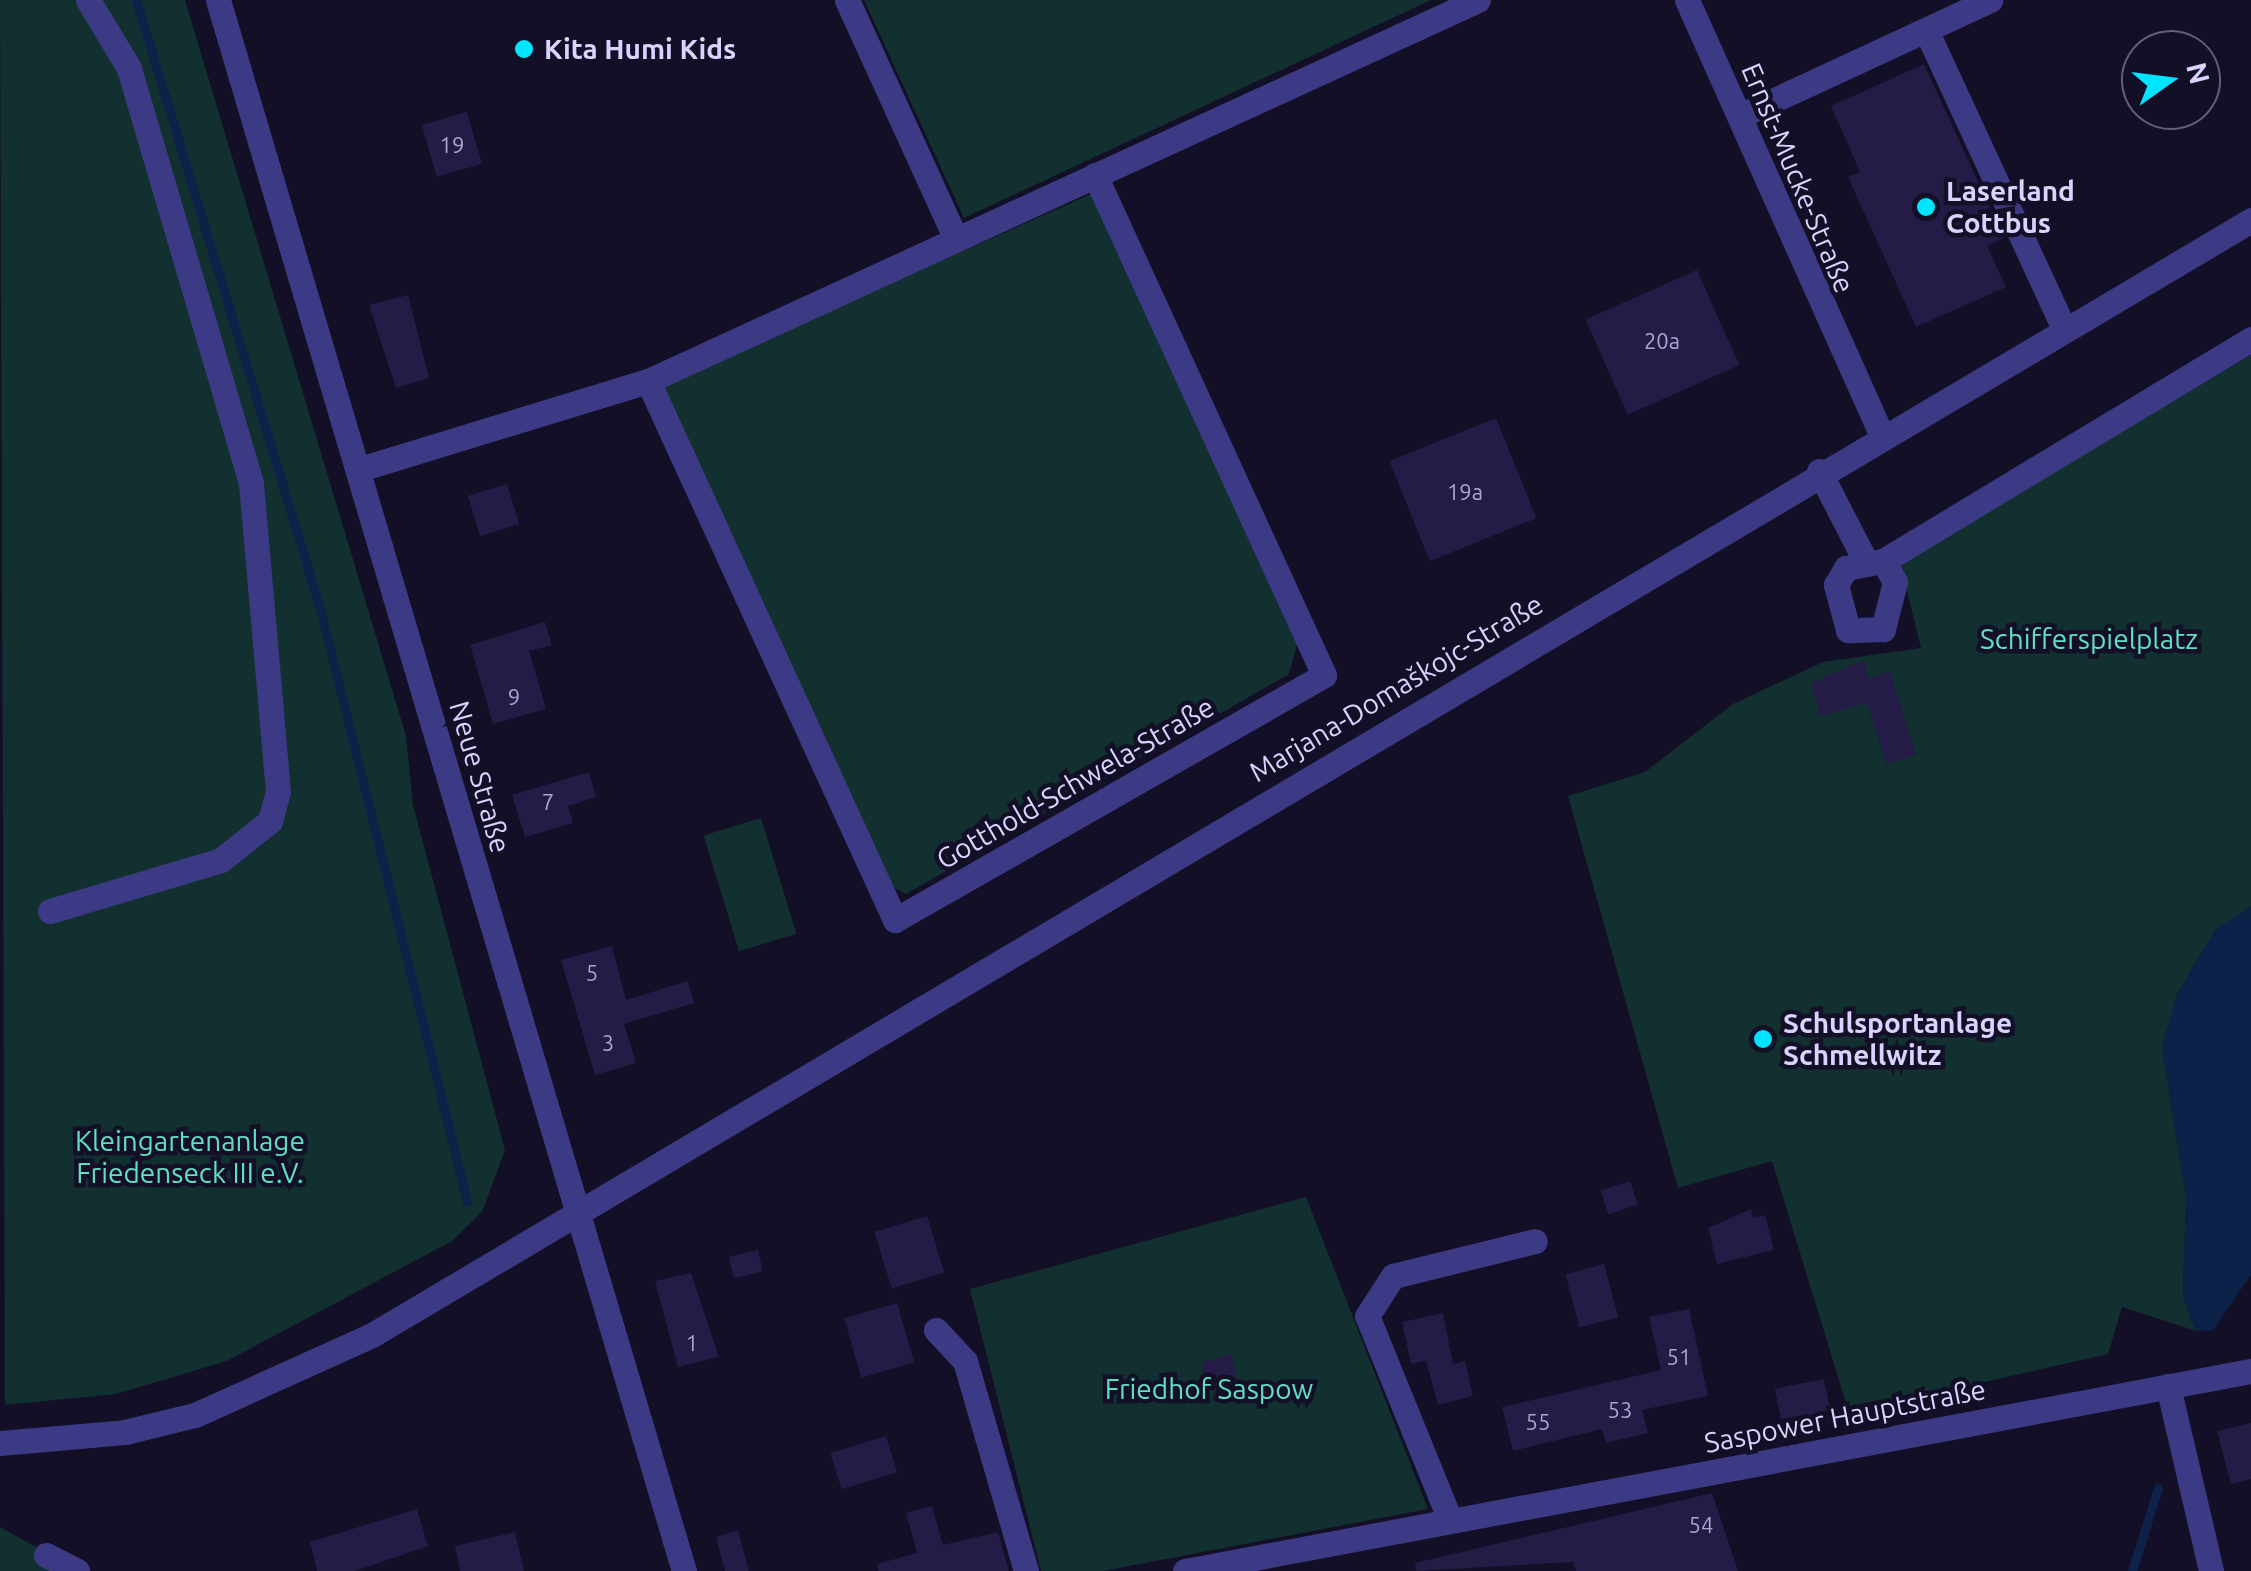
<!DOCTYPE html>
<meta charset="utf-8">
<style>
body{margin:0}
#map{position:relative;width:2251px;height:1571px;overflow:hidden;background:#130f26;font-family:Ubuntu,sans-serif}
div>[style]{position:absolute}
.green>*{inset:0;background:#12302f;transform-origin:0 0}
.water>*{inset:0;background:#0c2248}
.stream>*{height:9px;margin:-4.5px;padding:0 4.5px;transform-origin:4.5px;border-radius:4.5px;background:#0c2248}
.building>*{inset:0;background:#241b47;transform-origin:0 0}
.minor>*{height:25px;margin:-12.5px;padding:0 12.5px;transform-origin:12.5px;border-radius:12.5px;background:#3d3a85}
.dots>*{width:28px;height:28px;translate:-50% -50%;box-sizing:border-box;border:5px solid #130f26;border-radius:50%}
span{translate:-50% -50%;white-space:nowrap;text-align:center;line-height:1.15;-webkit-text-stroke:9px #130f26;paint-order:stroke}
.number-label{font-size:22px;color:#aca6d1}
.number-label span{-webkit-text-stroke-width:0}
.poi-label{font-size:28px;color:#d9d4ff;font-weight:700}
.left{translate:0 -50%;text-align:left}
.street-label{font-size:28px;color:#d9d4ff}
.park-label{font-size:28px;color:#5fe0c0}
.north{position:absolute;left:2121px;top:30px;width:100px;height:100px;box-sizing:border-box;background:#130f26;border:2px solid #625e7d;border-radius:50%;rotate:76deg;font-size:28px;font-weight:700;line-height:40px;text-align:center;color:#d9d4ff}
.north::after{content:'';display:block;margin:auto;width:35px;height:45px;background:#00e5ff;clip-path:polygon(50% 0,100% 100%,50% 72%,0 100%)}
</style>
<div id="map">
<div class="green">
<i style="clip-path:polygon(0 0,185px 0,406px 736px,413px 805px,505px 1150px,482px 1212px,452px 1241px,227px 1361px,116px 1394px,5px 1405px)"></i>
<i style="clip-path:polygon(864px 0,1431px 0,964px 218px)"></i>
<i style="clip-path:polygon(1091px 194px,1297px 645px,1289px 674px,906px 894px,888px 885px,660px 386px)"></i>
<i style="clip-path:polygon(2251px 355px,2251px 907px,2216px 929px,2178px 992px,2162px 1047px,2186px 1196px,2183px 1297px,2196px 1331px,2122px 1307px,2108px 1354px,1849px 1413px,1772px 1161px,1678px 1188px,1568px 796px,1645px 772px,1733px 704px,1823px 662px,1921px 648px,1900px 562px)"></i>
<i style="left:761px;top:818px;width:121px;height:60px;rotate:73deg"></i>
<i style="clip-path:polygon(1306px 1197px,1428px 1509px,1103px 1571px,1041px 1571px,970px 1289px)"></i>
<i style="clip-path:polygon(0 1527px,79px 1571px,0 1571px)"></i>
</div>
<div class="water">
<i style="clip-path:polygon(2251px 907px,2251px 1275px,2213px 1330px,2196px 1331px,2183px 1297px,2186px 1196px,2162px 1047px,2178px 992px,2216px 929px)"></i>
</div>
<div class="stream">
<i style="left:136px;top:0;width:639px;rotate:73.18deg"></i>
<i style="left:321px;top:612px;width:608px;rotate:76.1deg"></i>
<i style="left:2132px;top:1571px;width:87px;rotate:-72.6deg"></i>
</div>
<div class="building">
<i style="clip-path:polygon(1924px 64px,2004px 238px,1987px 246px,2006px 287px,1916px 327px,1848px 177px,1860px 172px,1831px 106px)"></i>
<i style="left:467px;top:112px;width:54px;height:47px;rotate:74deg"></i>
<i style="left:1697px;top:270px;width:104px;height:122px;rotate:66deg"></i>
<i style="clip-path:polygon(408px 295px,429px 378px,396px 388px,369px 305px)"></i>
<i style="left:1496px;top:418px;width:108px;height:115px;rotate:68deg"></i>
<i style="left:507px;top:484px;width:42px;height:41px;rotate:73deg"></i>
<i style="clip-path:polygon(545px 622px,552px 645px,529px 651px,546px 709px,493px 724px,470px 645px)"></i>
<i style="clip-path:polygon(1864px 660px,1869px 679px,1890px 671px,1916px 755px,1886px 764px,1867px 703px,1820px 716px,1811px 683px)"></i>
<i style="clip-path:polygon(589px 772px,596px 797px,568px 806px,573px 823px,525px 837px,512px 795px)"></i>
<i style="clip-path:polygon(612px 946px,626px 1000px,688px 981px,694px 1003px,624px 1024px,636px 1063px,595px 1075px,561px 960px)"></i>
<i style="left:1630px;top:1181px;width:25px;height:31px;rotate:72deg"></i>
<i style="clip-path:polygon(1751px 1209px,1753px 1218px,1765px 1215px,1774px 1250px,1717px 1264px,1708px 1228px)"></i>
<i style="left:927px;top:1216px;width:59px;height:55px;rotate:73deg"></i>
<i style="left:758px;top:1250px;width:22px;height:30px;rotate:77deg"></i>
<i style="left:1604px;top:1264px;width:55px;height:40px;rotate:75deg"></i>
<i style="clip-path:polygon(691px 1273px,719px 1357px,678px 1367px,655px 1281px)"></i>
<i style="left:897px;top:1303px;width:62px;height:55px;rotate:74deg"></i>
<i style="clip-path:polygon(1689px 1309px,1708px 1396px,1642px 1410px,1648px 1433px,1606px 1443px,1602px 1429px,1513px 1451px,1502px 1407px,1661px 1370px,1649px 1317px)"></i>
<i style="clip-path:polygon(1443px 1313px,1453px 1364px,1465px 1361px,1473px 1396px,1438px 1405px,1426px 1361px,1411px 1364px,1402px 1322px)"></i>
<i style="left:1230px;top:1354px;width:24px;height:30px;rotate:73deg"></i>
<i style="left:1824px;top:1379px;width:42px;height:50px;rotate:79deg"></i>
<i style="clip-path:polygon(2251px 1423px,2251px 1479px,2231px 1484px,2217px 1431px)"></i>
<i style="left:886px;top:1436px;width:38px;height:58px;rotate:73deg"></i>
<i style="clip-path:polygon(1712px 1493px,1738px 1571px,1576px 1571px,1573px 1562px,1416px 1571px,1415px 1563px)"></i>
<i style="clip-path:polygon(932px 1506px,943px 1545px,998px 1532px,1009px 1571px,878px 1571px,877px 1564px,917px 1553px,906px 1513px)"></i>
<i style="clip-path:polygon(417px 1509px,428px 1546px,355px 1571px,317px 1571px,310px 1542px)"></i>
<i style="clip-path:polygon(738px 1530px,749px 1571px,725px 1571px,716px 1537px)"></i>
<i style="clip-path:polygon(515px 1532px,524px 1571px,460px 1571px,455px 1546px)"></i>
</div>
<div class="minor">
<i style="left:218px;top:0;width:1639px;rotate:73.48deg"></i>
<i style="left:847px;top:0;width:263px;rotate:65.5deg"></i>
<i style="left:1687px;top:0;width:475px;rotate:65.9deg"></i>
<i style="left:1926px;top:30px;width:329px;rotate:65.2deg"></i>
<i style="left:1740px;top:116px;width:276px;rotate:-24.9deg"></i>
<i style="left:648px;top:381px;width:593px;rotate:65.38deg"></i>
<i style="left:895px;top:920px;width:494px;rotate:-29.7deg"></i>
<i style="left:1324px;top:675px;width:550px;rotate:-114.61deg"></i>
<i style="left:360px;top:469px;width:301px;rotate:-17deg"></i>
<i style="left:648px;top:381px;width:913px;rotate:-24.66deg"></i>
<i style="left:1819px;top:471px;width:98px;rotate:62.7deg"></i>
<i style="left:1883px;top:561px;width:24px;rotate:60deg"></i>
<i style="left:1895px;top:582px;width:49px;rotate:104.3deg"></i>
<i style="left:1883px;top:629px;width:35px;rotate:178deg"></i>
<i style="left:1848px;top:630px;width:47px;rotate:-104.9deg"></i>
<i style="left:1836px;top:585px;width:20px;rotate:-60deg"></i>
<i style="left:1846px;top:568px;width:38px;rotate:-11deg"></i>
<i style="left:1883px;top:561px;width:430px;rotate:-31.1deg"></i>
<i style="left:50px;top:911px;width:178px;rotate:-16.6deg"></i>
<i style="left:221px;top:860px;width:63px;rotate:-38.5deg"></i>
<i style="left:270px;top:821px;width:30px;rotate:-75deg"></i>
<i style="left:278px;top:792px;width:310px;rotate:-95deg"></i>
<i style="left:251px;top:483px;width:433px;rotate:-106.4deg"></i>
<i style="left:129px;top:68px;width:79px;rotate:-121.1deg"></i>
<i style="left:936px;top:1330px;width:42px;rotate:46.9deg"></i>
<i style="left:965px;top:1361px;width:219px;rotate:73.8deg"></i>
<i style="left:2168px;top:1386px;width:190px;rotate:76.9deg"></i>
<i style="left:0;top:1443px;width:125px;rotate:-5deg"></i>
<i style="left:125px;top:1432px;width:72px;rotate:-13.7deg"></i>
<i style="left:195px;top:1415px;width:194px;rotate:-24.3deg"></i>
<i style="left:372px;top:1335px;width:2185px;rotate:-30.68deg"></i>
<i style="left:1450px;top:1520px;width:220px;rotate:-112.1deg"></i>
<i style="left:1367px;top:1316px;width:48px;rotate:-57deg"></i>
<i style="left:1393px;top:1276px;width:146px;rotate:-13.8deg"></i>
<i style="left:46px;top:1555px;width:35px;rotate:27deg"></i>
<i style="left:1185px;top:1571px;width:1085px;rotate:-10.63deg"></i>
</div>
<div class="dots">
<i style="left:524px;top:49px;background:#00e5ff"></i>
<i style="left:1926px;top:207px;background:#00e5ff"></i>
<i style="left:1763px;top:1039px;background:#00e5ff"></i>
</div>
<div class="number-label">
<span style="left:452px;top:145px">19</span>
<span style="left:1662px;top:341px">20a</span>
<span style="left:1465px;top:492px">19a</span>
<span style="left:514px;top:697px">9</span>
<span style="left:548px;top:802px">7</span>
<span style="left:592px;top:973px">5</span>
<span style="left:608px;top:1043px">3</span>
<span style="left:692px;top:1343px">1</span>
<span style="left:1679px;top:1357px">51</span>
<span style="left:1620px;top:1410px">53</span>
<span style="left:1538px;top:1422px">55</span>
<span style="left:1701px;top:1525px">54</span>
</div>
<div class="poi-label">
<span class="left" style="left:544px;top:49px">Kita Humi Kids</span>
<span class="left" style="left:1946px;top:207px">Laserland<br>Cottbus</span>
<span class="left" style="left:1783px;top:1039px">Schulsportanlage<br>Schmellwitz</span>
</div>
<div class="street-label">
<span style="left:1798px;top:178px;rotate:67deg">Ernst-Mucke-Straße</span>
<span style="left:1396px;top:688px;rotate:-31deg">Marjana-Domaškojc-Straße</span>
<span style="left:480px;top:777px;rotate:74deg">Neue Straße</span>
<span style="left:1075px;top:783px;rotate:-30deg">Gotthold-Schwela-Straße</span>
<span style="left:1845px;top:1416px;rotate:-11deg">Saspower Hauptstraße</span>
</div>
<div class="park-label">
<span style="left:2089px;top:639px">Schifferspielplatz</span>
<span style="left:190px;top:1157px">Kleingartenanlage<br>Friedenseck III e.V.</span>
<span style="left:1209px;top:1389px">Friedhof Saspow</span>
</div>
<div class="north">N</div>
</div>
